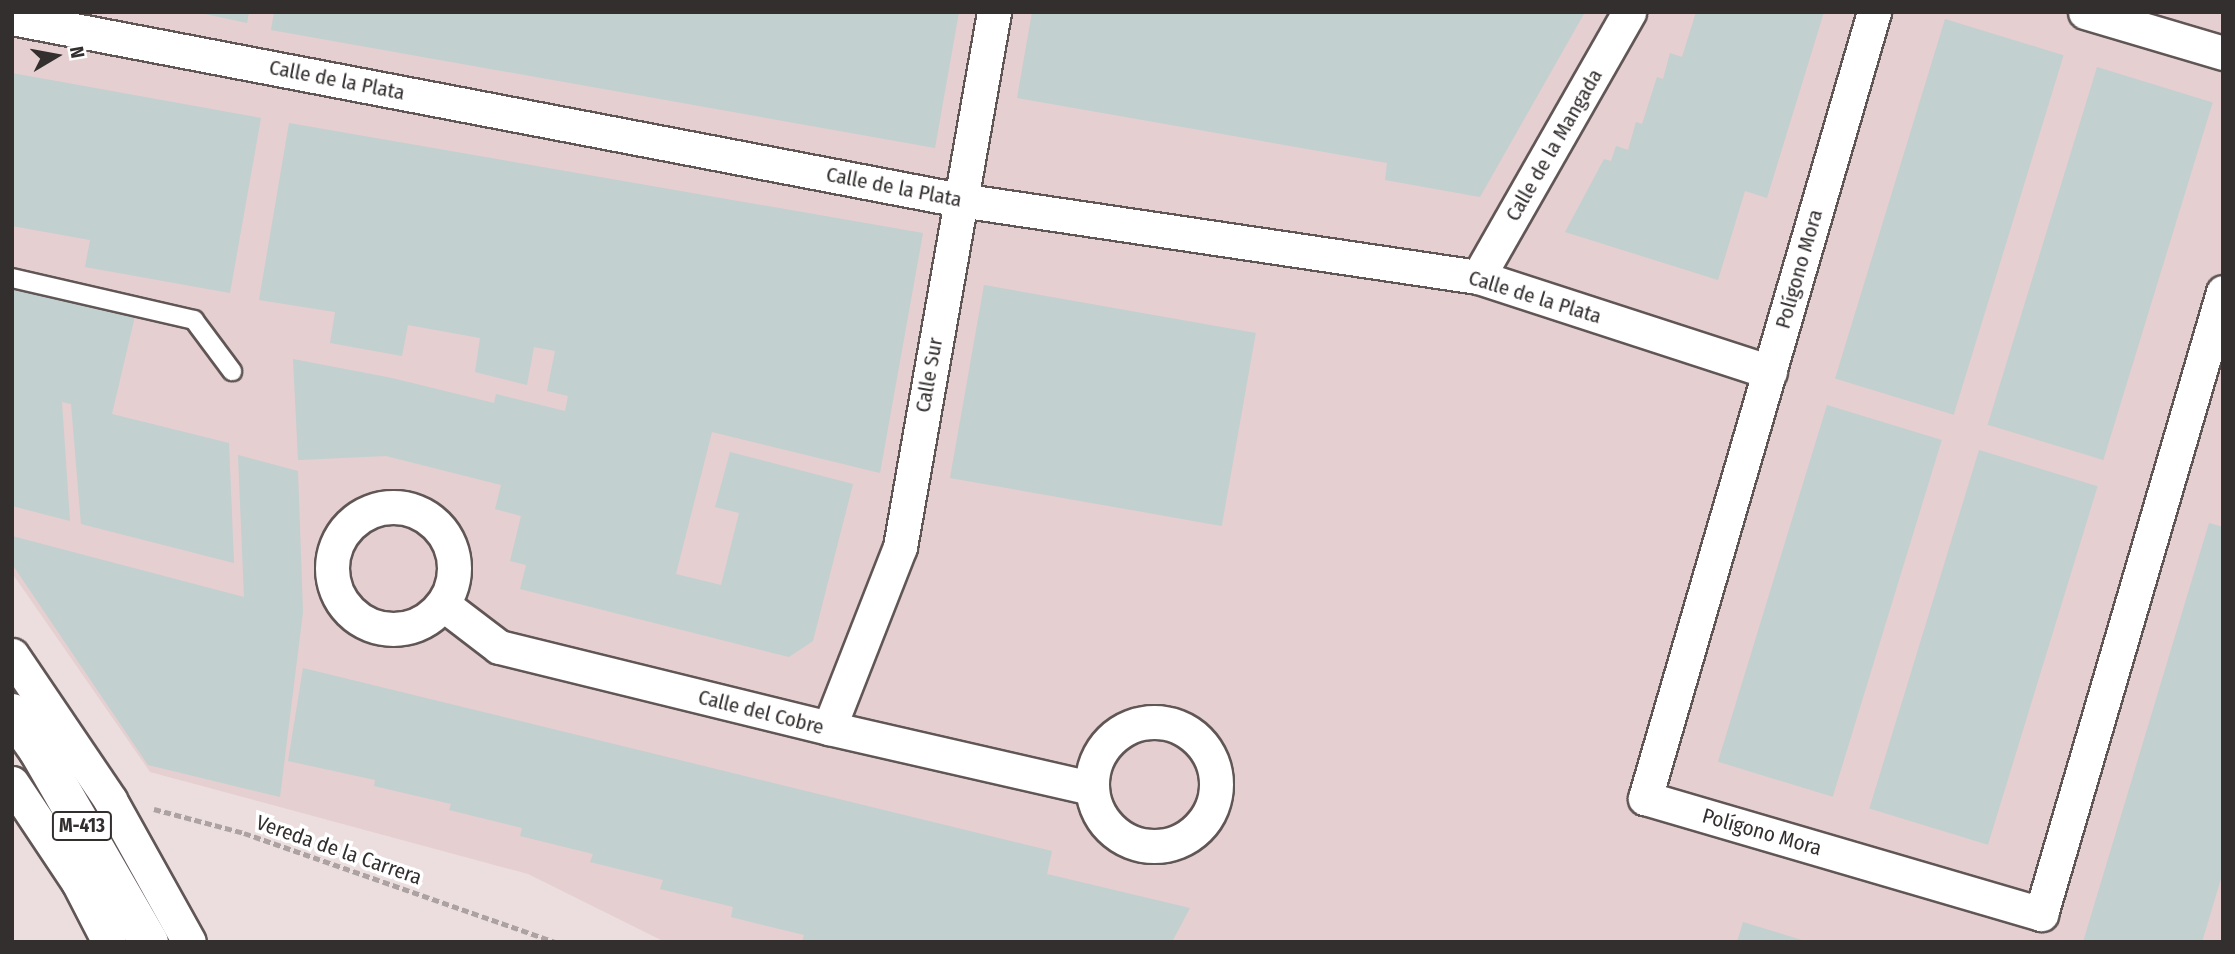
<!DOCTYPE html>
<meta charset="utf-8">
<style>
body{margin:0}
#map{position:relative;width:2235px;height:954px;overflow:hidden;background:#ecdede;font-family:"Fira Sans Condensed",sans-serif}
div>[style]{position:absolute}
.built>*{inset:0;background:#e5cfd0}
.building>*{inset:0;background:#c2d0cf;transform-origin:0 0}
.path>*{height:4.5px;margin-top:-2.25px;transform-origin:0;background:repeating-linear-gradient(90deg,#ada2a2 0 7px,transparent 0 10.5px)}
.roads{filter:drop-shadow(2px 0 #615656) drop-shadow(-2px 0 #615656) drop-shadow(0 2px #615656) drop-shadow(0 -2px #615656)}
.service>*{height:18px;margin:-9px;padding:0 9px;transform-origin:9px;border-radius:9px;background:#fff}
.minor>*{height:33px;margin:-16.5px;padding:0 16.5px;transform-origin:16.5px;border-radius:16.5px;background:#fff}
.minor>.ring{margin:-16.5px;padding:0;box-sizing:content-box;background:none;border:33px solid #fff;border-radius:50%}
.primary>*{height:38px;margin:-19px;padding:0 19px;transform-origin:19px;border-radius:19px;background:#fff}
span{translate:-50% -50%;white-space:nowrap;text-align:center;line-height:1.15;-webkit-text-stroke:7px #fff;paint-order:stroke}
.shield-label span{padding:2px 5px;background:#fff;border:2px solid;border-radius:5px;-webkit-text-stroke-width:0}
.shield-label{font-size:19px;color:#342f2f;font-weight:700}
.street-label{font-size:21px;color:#342f2f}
.frame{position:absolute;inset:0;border:14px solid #342f2f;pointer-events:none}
.north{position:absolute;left:21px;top:21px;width:70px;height:70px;-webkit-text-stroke:5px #fff;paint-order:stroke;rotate:80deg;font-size:19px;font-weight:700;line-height:28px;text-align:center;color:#342f2f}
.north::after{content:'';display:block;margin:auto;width:24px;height:32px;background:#342f2f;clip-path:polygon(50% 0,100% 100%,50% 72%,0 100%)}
</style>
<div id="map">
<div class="built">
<i style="clip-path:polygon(12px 12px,2223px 12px,2223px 942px,665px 942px,528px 874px,150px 772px,12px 573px)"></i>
</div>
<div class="building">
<i style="clip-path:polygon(196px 12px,249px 12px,247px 23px)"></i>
<i style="clip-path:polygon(274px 12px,959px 12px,935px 148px,271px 30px)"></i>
<i style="clip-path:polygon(1032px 12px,1585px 12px,1480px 197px,1385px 180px,1387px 163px,1017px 98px)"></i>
<i style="clip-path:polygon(1696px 12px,1824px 12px,1767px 198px,1745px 191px,1718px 280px,1565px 232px,1604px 159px,1611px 161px,1616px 146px,1628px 150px,1636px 122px,1642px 124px,1657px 77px,1663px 79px,1670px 53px,1682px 57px)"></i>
<i style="left:1945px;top:19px;width:124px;height:376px;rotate:17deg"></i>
<i style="left:2097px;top:67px;width:121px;height:374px;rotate:17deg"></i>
<i style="clip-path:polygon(12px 73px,261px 118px,230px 293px,85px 267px,90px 240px,12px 226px)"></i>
<i style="clip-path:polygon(289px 123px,923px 233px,880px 473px,712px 432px,676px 574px,721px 585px,739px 513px,715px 507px,730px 452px,853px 484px,813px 641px,789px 657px,520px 589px,526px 565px,510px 561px,521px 516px,495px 509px,501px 485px,386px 456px,298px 460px,293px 359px,392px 378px,494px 403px,496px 394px,565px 411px,568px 396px,547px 391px,555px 351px,534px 347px,527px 385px,475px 372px,480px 338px,408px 325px,402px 356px,330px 343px,335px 312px,259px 300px)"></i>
<i style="left:984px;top:285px;width:276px;height:196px;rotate:10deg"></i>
<i style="clip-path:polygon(12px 286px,135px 316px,112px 414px,229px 443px,234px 563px,81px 524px,71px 404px,62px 402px,70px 521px,12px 506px)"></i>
<i style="left:1827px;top:405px;width:120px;height:373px;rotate:17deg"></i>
<i style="left:1979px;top:450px;width:124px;height:375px;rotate:17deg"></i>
<i style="clip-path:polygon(238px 455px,298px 471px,303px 612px,280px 797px,148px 765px,12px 564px,12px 536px,244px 597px)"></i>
<i style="clip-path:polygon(2209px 523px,2223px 527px,2223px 872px,2202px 942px,2083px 942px)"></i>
<i style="clip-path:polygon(303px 668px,1052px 851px,1047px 874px,1190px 908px,1172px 942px,802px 942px,804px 935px,731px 917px,733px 907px,660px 889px,663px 880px,590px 862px,593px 854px,520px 836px,522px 828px,449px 810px,451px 804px,374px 786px,375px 780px,288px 761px)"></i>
<i style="clip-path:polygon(1743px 922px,1805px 941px,1805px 942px,1737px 942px)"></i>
</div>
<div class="path">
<i style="left:154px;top:809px;width:93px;rotate:14.9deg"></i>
<i style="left:244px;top:833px;width:330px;rotate:19.3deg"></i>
</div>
<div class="roads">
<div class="service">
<i style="left:12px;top:278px;width:187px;rotate:13deg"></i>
<i style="left:194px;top:320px;width:64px;rotate:53.3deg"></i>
</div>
<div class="minor">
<i style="left:1874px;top:12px;width:819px;rotate:106.24deg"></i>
<i style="left:1645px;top:798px;width:413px;rotate:16.3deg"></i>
<i style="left:2041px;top:914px;width:648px;rotate:-73.69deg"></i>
<i style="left:2085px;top:12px;width:144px;rotate:16.5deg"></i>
<i style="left:12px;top:18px;width:965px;rotate:10.87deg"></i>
<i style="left:960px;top:200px;width:524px;rotate:8.46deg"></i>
<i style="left:1478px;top:277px;width:307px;rotate:18deg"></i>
<i style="left:1478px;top:277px;width:305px;rotate:-60.3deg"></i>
<i class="ring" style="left:332px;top:507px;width:89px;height:89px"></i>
<i style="left:444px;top:605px;width:69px;rotate:37.4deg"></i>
<i style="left:499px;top:647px;width:340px;rotate:13.8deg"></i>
<i style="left:829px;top:728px;width:269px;rotate:12.9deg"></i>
<i style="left:12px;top:655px;width:175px;rotate:55.9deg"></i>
<i style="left:110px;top:800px;width:162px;rotate:60.9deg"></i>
<i class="ring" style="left:1092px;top:722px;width:91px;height:91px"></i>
<i style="left:829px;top:728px;width:194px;rotate:-68.6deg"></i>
<i style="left:900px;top:547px;width:543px;rotate:-80.03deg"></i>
<i style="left:12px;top:783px;width:119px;rotate:56.3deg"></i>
<i style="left:78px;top:882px;width:68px;rotate:62.7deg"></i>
</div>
<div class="primary">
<i style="left:12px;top:713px;width:45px;rotate:54.9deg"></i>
<i style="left:38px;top:750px;width:222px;rotate:60deg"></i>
</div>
</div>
<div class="shield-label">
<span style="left:82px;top:826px">M-413</span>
</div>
<div class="street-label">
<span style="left:337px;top:80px;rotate:11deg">Calle de la Plata</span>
<span style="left:1554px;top:145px;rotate:-60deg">Calle de la Mangada</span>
<span style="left:894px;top:187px;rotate:11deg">Calle de la Plata</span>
<span style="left:1799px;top:269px;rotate:-74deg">Polígono Mora</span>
<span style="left:1535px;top:297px;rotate:17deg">Calle de la Plata</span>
<span style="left:929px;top:375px;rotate:-80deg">Calle Sur</span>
<span style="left:761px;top:712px;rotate:14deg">Calle del Cobre</span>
<span style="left:1762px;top:832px;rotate:16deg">Polígono Mora</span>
<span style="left:339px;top:850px;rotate:19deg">Vereda de la Carrera</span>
</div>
<div class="frame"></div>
<div class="north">N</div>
</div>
